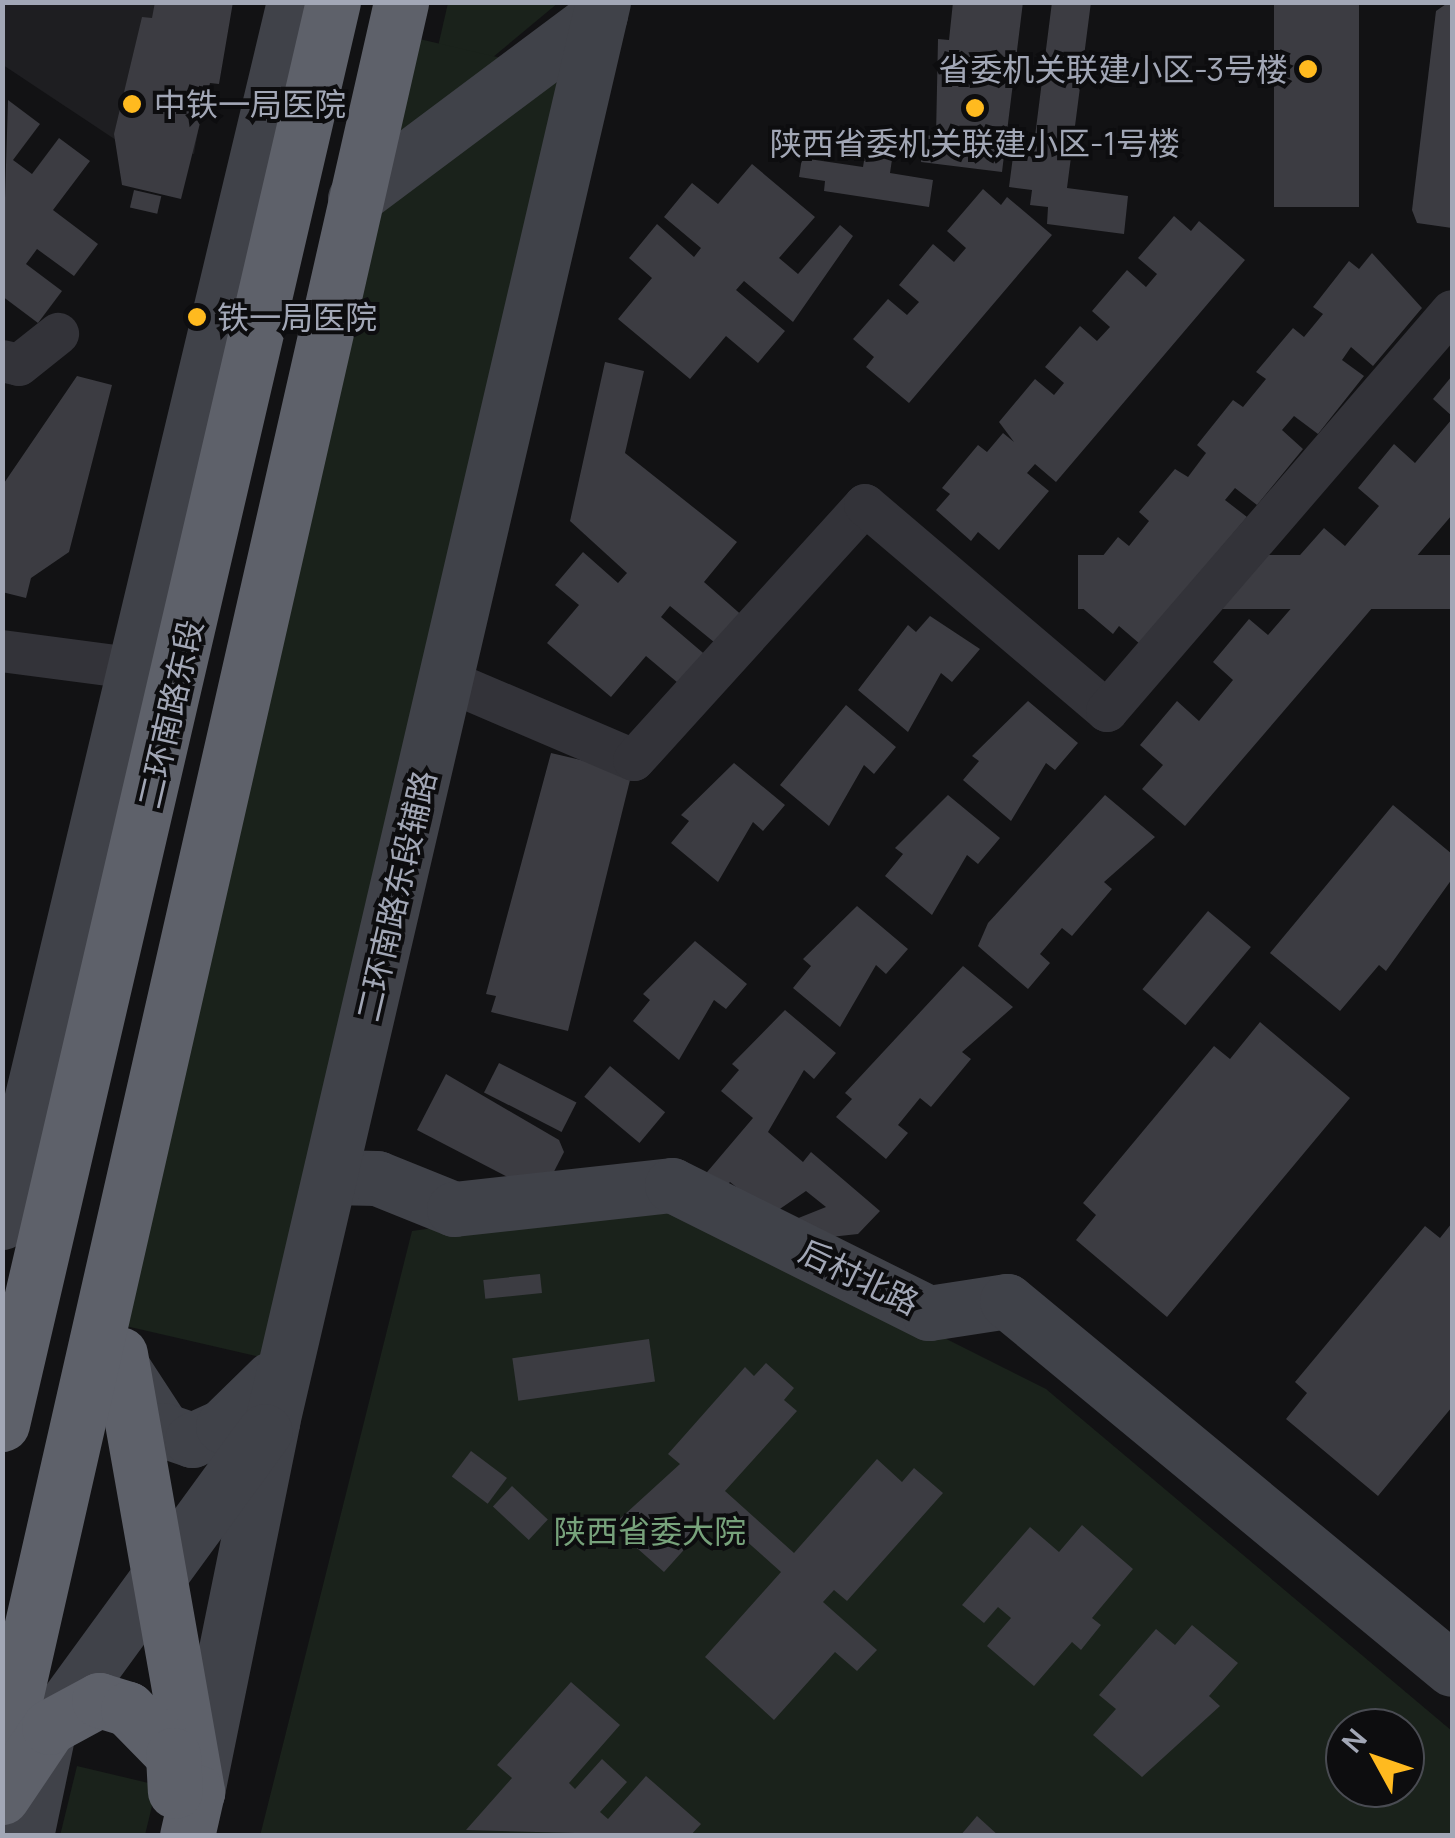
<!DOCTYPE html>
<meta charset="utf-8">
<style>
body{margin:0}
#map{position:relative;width:1455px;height:1838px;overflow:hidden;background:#121214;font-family:Manrope,"Noto Sans SC",sans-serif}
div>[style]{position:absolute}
.built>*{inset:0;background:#1e1e21}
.green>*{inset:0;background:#1a221b;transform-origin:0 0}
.building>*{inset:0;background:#3c3c42;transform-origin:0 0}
.street>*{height:42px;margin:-21px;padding:0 21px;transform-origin:21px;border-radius:21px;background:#333339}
.secondary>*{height:55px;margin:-27.5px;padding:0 27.5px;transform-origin:27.5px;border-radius:27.5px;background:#404249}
.highway>*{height:55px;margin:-27.5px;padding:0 27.5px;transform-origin:27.5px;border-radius:27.5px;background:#5e616a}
.dots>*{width:28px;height:28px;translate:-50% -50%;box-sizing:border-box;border:5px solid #0d0d0f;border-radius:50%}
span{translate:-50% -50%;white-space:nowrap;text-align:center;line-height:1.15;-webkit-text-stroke:8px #0d0d0f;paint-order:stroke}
.poi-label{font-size:32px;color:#a2a7b6}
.right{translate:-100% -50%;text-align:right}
.left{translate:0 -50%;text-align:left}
.street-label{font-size:32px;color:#a2a7b6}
.park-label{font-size:32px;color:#77a27b}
.frame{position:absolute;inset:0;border:5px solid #a2a7b6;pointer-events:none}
.north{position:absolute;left:1325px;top:1708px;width:100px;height:100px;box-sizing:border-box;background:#0d0d0f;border:2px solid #494b52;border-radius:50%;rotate:310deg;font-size:28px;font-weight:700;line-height:40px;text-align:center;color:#a2a7b6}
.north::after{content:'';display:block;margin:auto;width:35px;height:45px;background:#ffba1f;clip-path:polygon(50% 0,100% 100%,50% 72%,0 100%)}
</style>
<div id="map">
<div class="built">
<i style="clip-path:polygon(2px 3px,220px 3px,194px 154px,119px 142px,3px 65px)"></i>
</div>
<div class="green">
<i style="clip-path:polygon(448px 3px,558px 3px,422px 116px)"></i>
<i style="left:562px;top:72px;width:1320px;height:183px;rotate:103deg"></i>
<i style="clip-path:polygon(evenodd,662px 1196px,1046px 1389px,1452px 1731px,1452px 1835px,260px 1836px,412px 1231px,662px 1196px,1345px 1728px,1405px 1728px,1405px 1788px,1345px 1788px,1345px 1728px)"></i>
<i style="clip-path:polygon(77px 1766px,157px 1785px,145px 1835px,60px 1836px)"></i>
</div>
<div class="building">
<i style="clip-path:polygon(155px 2px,233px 2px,219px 84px,210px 83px,181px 199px,122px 185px,114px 134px,142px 17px,152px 18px)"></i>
<i style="clip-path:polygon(953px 2px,1023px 2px,1002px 172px,921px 162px,925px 135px,936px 136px,938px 39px,949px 40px)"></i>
<i style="clip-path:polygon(1052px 2px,1091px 2px,1067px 188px,1128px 196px,1124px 234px,1047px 224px,1048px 207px,1030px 205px,1032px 190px,1009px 187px,1014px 149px,1033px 152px)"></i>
<i style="left:1274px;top:2px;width:85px;height:205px"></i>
<i style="clip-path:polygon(1449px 2px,1452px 2px,1452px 228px,1417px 223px,1412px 210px,1436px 11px)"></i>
<i style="clip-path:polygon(8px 100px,40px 124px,13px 160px,32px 174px,59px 138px,90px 161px,53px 210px,98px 244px,74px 276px,37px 249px,26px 264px,62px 291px,38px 323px,2px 296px)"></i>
<i style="clip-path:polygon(867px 142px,894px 146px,890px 173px,933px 180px,929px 207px,824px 191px,825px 181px,799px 177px,802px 158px,863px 167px)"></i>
<i style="clip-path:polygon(752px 164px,815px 217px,779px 258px,798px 274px,840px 225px,853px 236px,793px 322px,744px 281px,736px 290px,785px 331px,758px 363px,726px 336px,690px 379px,618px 319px,652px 278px,629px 258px,657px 224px,694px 257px,701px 248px,664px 217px,692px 183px,718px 204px)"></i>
<i style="clip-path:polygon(983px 189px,1001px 205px,1007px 197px,1052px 235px,909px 403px,866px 367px,874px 357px,853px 339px,888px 299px,907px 315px,919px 302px,899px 285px,933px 244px,954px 262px,966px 248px,947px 231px)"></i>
<i style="left:134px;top:190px;width:28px;height:18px;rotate:13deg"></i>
<i style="clip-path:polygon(1174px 216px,1191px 231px,1199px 221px,1245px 260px,1056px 482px,1035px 464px,1027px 473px,1049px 491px,999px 550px,978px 532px,971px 541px,936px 510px,950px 494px,942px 488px,978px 445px,987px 452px,1003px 433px,1014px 442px,999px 422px,1035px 379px,1054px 395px,1064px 383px,1045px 367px,1080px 326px,1097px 341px,1110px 327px,1092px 311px,1127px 270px,1146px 287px,1157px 274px,1138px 258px)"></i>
<i style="clip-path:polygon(1372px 253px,1422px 308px,1373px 366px,1351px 347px,1342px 360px,1364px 376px,1318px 434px,1294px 416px,1282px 430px,1303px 449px,1257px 505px,1235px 488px,1225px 500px,1247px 517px,1199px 574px,1176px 555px,1166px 567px,1189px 584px,1140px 644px,1119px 626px,1113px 634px,1080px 606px,1091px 591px,1081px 583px,1118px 537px,1129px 546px,1149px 521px,1139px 512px,1175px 469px,1188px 477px,1206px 453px,1197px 445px,1233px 400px,1243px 407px,1266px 379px,1256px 372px,1293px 328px,1304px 337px,1323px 314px,1313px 307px,1349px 261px,1359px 269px)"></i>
<i style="clip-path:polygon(605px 362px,644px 371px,625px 453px,737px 542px,704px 582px,745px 618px,720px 647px,670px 606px,661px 617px,709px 658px,684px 688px,646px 656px,611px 697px,547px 643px,579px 605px,555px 585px,583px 552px,618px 583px,627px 573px,570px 521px)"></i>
<i style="clip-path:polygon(77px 376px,112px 385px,69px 552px,31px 578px,26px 598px,2px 592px,2px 486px)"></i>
<i style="clip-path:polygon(1452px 376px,1452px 416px,1433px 399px)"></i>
<i style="clip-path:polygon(1452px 419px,1452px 515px,1185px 826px,1142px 789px,1163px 765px,1140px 745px,1177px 701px,1199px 721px,1233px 680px,1213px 662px,1249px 619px,1268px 635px,1307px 590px,1285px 572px,1324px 528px,1345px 546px,1379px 506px,1358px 488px,1394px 444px,1415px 463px)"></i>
<i style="left:1452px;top:555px;width:54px;height:374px;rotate:90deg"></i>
<i style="clip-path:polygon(930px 616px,980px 649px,952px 682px,941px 673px,908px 732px,858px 690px,908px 625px,916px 632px)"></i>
<i style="clip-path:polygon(1028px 701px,1078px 743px,1055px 770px,1046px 763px,1011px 821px,963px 780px,979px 761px,972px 756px)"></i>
<i style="clip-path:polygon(846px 705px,896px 747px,874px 774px,864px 765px,829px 826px,780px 785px)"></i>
<i style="clip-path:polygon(551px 753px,632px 772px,568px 1031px,491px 1012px,496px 996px,486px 994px)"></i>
<i style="clip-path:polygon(734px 763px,785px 805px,763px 831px,753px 822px,718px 882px,671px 843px,689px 821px,681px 815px)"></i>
<i style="clip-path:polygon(948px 795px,1000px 838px,978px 864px,967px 855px,932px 915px,885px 876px,903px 854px,895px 848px)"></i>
<i style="clip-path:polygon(1105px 795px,1155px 837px,1104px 882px,1112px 889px,1072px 936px,1062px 928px,1040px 954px,1050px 963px,1028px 989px,978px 946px,988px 923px)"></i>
<i style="clip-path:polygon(1393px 805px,1452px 854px,1452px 879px,1386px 971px,1379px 965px,1340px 1011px,1270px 953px)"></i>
<i style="clip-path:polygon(857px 906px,908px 949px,886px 974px,876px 965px,840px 1027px,793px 988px,811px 966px,803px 959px)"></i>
<i style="left:1208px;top:911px;width:56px;height:102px;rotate:40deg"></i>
<i style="clip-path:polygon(695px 941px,747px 984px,726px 1009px,714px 1000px,679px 1060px,633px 1021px,650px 1000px,643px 994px)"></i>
<i style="clip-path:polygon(963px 966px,1013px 1007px,962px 1052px,971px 1059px,931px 1107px,920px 1098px,898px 1125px,908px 1133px,886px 1159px,836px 1117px,852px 1099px,845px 1093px)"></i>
<i style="clip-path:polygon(785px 1010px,836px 1053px,814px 1079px,804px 1070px,768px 1132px,803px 1162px,811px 1152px,880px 1211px,858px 1234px,803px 1240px,776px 1227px,826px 1207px,806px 1191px,771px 1215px,730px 1182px,719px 1194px,702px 1178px,753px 1118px,721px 1091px,739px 1070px,732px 1064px)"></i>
<i style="clip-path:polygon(1260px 1022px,1350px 1098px,1167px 1317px,1076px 1240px,1096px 1215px,1083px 1203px,1214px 1046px,1230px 1059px)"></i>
<i style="left:499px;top:1063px;width:87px;height:33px;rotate:27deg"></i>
<i style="left:610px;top:1066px;width:72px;height:40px;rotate:40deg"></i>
<i style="clip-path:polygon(446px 1074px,559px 1140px,564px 1152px,542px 1195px,417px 1130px)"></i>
<i style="clip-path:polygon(1452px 1223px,1452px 1407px,1378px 1496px,1286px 1419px,1307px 1393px,1295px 1382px,1425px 1226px,1440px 1238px)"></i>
<i style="left:540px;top:1274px;width:19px;height:57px;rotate:84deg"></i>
<i style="left:649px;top:1339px;width:43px;height:138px;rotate:82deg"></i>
<i style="clip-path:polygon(766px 1363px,794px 1388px,784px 1400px,797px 1411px,725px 1491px,794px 1553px,877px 1459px,902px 1482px,914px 1468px,943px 1493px,847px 1601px,834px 1590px,823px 1602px,877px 1650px,857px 1671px,835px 1652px,774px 1720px,705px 1657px,781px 1572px,716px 1514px,664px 1572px,612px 1526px,680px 1464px,668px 1454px,745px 1367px,754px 1376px)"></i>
<i style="left:471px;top:1451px;width:45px;height:32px;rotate:37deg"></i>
<i style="left:512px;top:1486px;width:49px;height:28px;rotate:43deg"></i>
<i style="clip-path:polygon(1082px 1525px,1133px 1569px,1092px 1618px,1101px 1625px,1081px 1650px,1072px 1642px,1034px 1686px,987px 1646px,1011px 1618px,998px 1607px,984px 1623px,962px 1605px,1030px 1527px,1059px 1552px)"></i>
<i style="clip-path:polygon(1192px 1625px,1238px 1663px,1209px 1696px,1220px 1706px,1142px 1777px,1093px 1735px,1116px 1709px,1099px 1695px,1156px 1629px,1175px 1645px)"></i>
<i style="clip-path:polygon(571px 1682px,620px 1725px,569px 1783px,575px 1789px,602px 1759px,627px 1782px,600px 1812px,608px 1819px,646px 1776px,701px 1824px,690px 1836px,466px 1830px,512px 1778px,497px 1765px)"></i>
<i style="clip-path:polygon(977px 1816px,999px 1836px,960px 1836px)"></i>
</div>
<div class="street">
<i style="left:2px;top:361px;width:17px;rotate:13deg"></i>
<i style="left:19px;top:365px;width:50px;rotate:-38.5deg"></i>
<i style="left:2px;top:651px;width:130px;rotate:7.5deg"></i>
<i style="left:446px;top:680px;width:204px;rotate:23.1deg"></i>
<i style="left:634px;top:760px;width:344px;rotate:-47.8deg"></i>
<i style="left:865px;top:505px;width:318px;rotate:40.4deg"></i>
<i style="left:1107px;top:711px;width:528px;rotate:-49.22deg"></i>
</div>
<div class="secondary">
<i style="left:355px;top:198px;width:306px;rotate:-36.8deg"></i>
<i style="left:332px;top:1177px;width:45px;rotate:1.3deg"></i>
<i style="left:377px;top:1178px;width:83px;rotate:21.9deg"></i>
<i style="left:454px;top:1209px;width:219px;rotate:-6.3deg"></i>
<i style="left:672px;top:1185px;width:287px;rotate:26.5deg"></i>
<i style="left:929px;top:1313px;width:79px;rotate:-8.7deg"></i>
<i style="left:1007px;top:1301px;width:577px;rotate:39.59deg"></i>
<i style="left:2px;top:1222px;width:1254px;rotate:-76.54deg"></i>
<i style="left:122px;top:1367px;width:75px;rotate:56.9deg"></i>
<i style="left:163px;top:1430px;width:31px;rotate:19deg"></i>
<i style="left:192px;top:1440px;width:34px;rotate:-24deg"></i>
<i style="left:223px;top:1426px;width:67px;rotate:-44.4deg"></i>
<i style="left:197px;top:1792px;width:378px;rotate:-78.5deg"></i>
<i style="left:272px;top:1422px;width:1458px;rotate:-76.88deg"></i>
<i style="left:26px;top:1836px;width:111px;rotate:-78.1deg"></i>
<i style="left:49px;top:1727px;width:366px;rotate:-53.9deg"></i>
</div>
<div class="highway">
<i style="left:120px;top:1354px;width:445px;rotate:80deg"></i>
<i style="left:197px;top:1792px;width:45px;rotate:102.8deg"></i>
<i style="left:2px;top:1424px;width:1460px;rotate:-76.9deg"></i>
<i style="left:2px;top:1756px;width:1799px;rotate:-77.18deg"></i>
<i style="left:2px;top:1797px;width:84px;rotate:-56.1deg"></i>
<i style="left:49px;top:1727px;width:57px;rotate:-28.4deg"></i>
<i style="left:99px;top:1700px;width:30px;rotate:17deg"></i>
<i style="left:128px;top:1709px;width:64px;rotate:45.6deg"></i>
<i style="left:173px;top:1755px;width:36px;rotate:87deg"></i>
</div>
<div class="dots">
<i style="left:1308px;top:69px;background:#ffba1f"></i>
<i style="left:132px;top:104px;background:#ffba1f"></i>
<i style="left:975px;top:108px;background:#ffba1f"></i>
<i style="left:197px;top:317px;background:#ffba1f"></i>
</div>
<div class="poi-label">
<span class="right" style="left:1288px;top:69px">省委机关联建小区-3号楼</span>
<span class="left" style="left:154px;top:104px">中铁一局医院</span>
<span style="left:975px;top:143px">陕西省委机关联建小区-1号楼</span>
<span class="left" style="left:217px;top:317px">铁一局医院</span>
</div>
<div class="street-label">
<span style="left:170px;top:714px;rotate:-77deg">二环南路东段</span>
<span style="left:396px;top:896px;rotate:-77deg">二环南路东段辅路</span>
<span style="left:859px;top:1277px;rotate:26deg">后村北路</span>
</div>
<div class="park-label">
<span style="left:650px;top:1531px">陕西省委大院</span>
</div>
<div class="frame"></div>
<div class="north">N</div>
</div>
